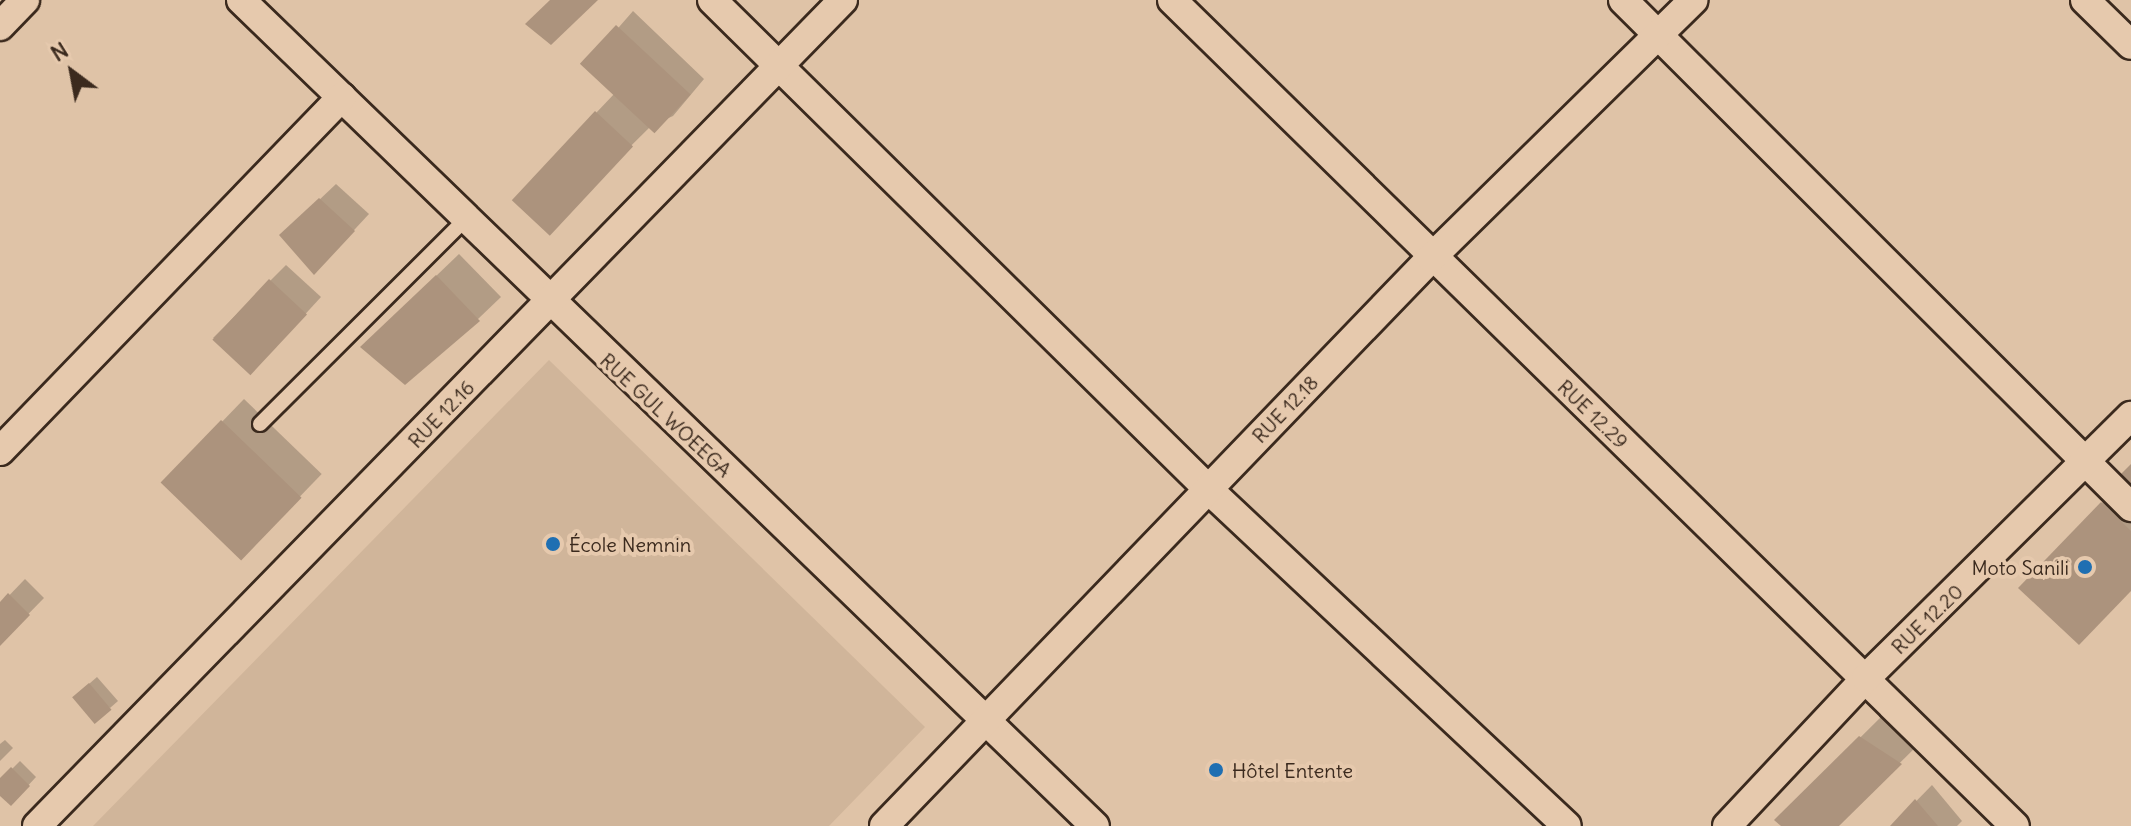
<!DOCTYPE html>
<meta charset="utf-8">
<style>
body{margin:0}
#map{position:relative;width:2131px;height:826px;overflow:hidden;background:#dfc3a7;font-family:Delius,sans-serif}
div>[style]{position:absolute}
.built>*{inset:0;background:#d0b59a}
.shadow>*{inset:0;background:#0003;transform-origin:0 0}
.building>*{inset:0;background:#ac937d;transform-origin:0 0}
.roads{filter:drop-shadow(2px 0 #3b2a1e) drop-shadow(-2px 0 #3b2a1e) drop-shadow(0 2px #3b2a1e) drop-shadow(0 -2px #3b2a1e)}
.lane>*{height:14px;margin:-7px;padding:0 7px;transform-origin:7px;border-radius:7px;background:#e6c9ad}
.street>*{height:28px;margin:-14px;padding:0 14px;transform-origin:14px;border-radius:14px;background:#e6c9ad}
.dots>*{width:22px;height:22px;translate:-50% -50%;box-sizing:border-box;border:4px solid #e6c9ad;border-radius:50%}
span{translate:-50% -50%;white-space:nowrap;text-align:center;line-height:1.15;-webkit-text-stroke:8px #e6c9ad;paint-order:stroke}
.street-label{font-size:20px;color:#3b2a1e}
.poi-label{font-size:20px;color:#3b2a1e}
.left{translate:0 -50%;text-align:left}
.right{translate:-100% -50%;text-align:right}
.north{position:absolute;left:32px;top:32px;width:80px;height:80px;-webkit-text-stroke:6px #e6c9ad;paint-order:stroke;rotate:328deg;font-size:22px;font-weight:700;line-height:32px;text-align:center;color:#3b2a1e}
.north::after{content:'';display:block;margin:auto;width:28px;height:36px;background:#3b2a1e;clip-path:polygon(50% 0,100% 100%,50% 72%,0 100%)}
</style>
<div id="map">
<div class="built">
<i style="clip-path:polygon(549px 360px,925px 727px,829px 826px,93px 826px)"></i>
</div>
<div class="shadow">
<i style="clip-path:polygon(633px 11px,704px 79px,673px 116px,651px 126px,548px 228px,596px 113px,615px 93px,585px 66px)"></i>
<i style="clip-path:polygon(336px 184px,369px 214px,329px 257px,298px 220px)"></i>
<i style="clip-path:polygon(459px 254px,501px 297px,478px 319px,385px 325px)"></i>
<i style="clip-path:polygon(286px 265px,321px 297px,265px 358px,213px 338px)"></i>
<i style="left:244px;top:399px;width:108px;height:116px;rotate:44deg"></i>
<i style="clip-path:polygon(2131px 467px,2131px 589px,2102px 503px)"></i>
<i style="clip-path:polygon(25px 579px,44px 598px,0 643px,0 605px)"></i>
<i style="clip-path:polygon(97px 677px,118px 701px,110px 708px,82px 690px)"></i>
<i style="clip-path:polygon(1883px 715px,1923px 740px,1836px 826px,1784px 826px,1777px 820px)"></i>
<i style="clip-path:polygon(5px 740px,13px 748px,0 761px,0 744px)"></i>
<i style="clip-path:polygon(20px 761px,36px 777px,11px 804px,0 793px,0 781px)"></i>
<i style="clip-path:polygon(1932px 785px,1962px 821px,1957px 826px,1892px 826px)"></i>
</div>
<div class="building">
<i style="clip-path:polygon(550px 0,598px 0,551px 45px,525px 24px)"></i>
<i style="left:616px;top:25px;width:102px;height:53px;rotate:43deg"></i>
<i style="left:595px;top:111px;width:52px;height:122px;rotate:43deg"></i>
<i style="clip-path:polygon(319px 198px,355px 231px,314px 275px,279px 235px)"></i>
<i style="clip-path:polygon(436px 275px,480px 321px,405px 385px,360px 347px)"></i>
<i style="left:269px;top:279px;width:52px;height:83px;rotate:43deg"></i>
<i style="left:221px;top:420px;width:112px;height:87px;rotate:44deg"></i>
<i style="clip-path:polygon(2131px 464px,2131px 486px,2120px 475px)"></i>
<i style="clip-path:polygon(2101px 502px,2131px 531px,2131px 591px,2079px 645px,2018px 588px)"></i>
<i style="clip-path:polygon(8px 593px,30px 615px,0 646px,0 602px)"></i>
<i style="left:89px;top:683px;width:35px;height:22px;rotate:50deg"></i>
<i style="clip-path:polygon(1859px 736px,1902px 764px,1839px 826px,1781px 826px,1774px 820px)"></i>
<i style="clip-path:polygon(11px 767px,30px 786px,11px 806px,0 796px,0 778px)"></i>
<i style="clip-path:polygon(1915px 799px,1938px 826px,1890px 826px)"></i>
</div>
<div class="roads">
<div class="lane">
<i style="left:260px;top:424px;width:289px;rotate:-44.9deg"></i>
</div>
<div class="street">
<i style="left:241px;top:0;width:1188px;rotate:44.05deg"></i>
<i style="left:712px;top:0;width:697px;rotate:44.59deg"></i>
<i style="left:1208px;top:489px;width:492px;rotate:43.2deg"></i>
<i style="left:1172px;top:0;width:1180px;rotate:44.42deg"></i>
<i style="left:1623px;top:0;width:718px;rotate:44.94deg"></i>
<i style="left:2085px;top:0;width:64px;rotate:44.4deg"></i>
<i style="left:0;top:26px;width:36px;rotate:-46deg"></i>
<i style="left:0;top:451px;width:492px;rotate:-46deg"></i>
<i style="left:37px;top:826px;width:1154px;rotate:-45.7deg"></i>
<i style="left:884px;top:826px;width:789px;rotate:-46.08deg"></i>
<i style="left:1431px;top:258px;width:368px;rotate:-44.5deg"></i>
<i style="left:1727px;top:826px;width:203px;rotate:-46.8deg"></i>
<i style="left:1866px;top:678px;width:373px;rotate:-44.7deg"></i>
</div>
</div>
<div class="dots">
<i style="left:553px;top:544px;background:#1f6fb2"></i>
<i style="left:2085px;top:567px;background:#1f6fb2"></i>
<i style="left:1216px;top:770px;background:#1f6fb2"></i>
</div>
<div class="street-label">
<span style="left:1285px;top:409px;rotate:-46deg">RUE 12.18</span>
<span style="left:441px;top:414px;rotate:-46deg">RUE 12.16</span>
<span style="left:1593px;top:414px;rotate:44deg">RUE 12.29</span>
<span style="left:666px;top:415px;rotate:43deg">RUE GUL WOEEGA</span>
<span style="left:1927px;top:619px;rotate:-44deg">RUE 12.20</span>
</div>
<div class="poi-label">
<span class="left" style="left:569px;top:544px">École Nemnin</span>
<span class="right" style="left:2069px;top:567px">Moto Sanili</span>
<span class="left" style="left:1232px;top:770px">Hôtel Entente</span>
</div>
<div class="north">N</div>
</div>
